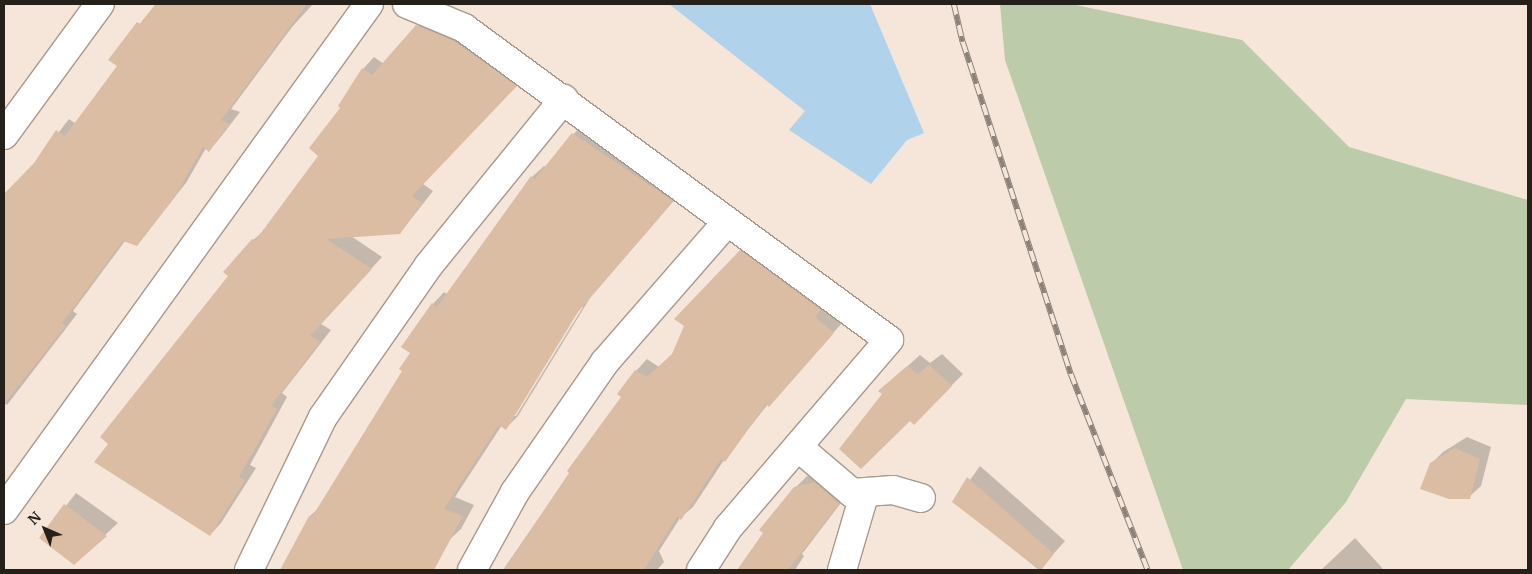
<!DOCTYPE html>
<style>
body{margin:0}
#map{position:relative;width:1532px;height:574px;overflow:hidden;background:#f6e6d9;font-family:Merriweather,serif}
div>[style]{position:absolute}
.green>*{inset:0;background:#bccba9}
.water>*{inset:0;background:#b0d2ea}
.shadow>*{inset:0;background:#0003}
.building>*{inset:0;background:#dbbda3}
.roads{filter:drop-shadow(1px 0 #a8998d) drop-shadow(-1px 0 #a8998d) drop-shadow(0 1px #a8998d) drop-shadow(0 -1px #a8998d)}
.street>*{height:28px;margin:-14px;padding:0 14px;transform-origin:14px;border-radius:14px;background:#fff}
.rail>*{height:5.5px;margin-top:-2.75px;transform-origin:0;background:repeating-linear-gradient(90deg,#f6e6d9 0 11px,#8d8279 0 22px);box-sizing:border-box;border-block:1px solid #8d8279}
span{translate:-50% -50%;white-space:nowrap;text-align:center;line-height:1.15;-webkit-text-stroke:4.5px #f6e6d9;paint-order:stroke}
.frame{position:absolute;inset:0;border:5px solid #26201b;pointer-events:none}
.north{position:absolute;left:20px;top:504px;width:50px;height:50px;-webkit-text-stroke:4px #f6e6d9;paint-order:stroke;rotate:316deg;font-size:14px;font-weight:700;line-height:20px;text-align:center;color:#26201b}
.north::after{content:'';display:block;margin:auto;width:18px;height:22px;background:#26201b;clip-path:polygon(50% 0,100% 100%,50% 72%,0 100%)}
</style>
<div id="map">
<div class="green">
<i style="clip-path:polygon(1000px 4px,1071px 4px,1242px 40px,1349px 147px,1528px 200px,1528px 405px,1406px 399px,1346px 502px,1288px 570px,1183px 570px,1005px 60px)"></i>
</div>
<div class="water">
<i style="clip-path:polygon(669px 4px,870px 4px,924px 133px,907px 140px,871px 184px,789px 130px,805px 111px)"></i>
</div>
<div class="shadow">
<i style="clip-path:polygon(156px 4px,313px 4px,292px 27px,231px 109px,240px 112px,220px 138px,209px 150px,206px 148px,186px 183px,136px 245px,125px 241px,73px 311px,77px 314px,7px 405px,4px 403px,4px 206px,8px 201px,4px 196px,35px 163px,69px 119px,76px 124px,118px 66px,110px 60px)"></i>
<i style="clip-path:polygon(429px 14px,527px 74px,423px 184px,433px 191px,400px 233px,351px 236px,382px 257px,321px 324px,331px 330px,282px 393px,287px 397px,250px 465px,256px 468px,221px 523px,210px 535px,230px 275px,253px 240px,266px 229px,320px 156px,363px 69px,374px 57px,384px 64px)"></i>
<i style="clip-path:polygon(evenodd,584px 122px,684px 189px,590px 298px,518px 416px,506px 428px,502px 425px,455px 497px,474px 505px,461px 529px,449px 540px,444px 539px,429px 570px,282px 568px,310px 516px,320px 507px,404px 371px,433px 304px,444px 292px,447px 294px,532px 177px,544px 166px,546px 167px,584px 122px,581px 306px,583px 307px,516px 416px,513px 416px,581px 306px)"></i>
<i style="clip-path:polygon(753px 239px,844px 321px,768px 404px,724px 460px,693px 507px,680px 518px,659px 551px,664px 562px,657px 570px,503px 570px,622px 397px,636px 371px,647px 359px,659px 367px,674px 353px,741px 251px)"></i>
<i style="clip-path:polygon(942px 354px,963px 374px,914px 423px,883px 394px,892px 380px,920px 355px,930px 363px)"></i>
<i style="clip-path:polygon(1467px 437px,1491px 447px,1481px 486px,1469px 497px,1431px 464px,1443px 452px)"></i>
<i style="clip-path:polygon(980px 466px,1065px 541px,1039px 570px,954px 502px)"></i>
<i style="clip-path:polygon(827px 471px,850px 491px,802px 554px,804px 556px,795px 570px,739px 570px,795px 488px,807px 476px)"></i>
<i style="clip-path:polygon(76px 493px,118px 523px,74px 564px,41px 538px)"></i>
<i style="clip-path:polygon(1355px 538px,1384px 570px,1321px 570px)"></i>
</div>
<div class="building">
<i style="clip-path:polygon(156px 4px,307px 4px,221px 120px,230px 124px,209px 152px,203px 147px,175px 197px,137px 246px,123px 241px,62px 323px,66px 326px,4px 404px,4px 194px,34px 163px,56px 130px,65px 136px,117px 66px,108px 60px,137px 22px,140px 24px)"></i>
<i style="clip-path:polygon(416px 25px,452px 40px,517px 86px,412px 196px,422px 203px,400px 234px,326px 239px,372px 269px,310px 336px,320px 342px,271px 406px,277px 409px,239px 477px,245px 480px,210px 536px,94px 462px,108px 444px,100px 437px,228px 276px,223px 272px,252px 239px,255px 241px,318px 156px,309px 148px,340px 108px,338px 106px,362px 68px,372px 75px)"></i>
<i style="clip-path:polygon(572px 133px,673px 201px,578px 312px,506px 430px,499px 425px,444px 509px,463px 516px,434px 570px,280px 570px,309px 516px,312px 517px,402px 371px,399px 369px,410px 353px,401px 347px,432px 303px,437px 307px,531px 176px,535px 179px)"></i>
<i style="clip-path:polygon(740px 250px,821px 310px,815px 317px,834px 333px,769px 407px,766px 404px,725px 462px,721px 459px,681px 520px,677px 517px,644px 570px,504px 570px,569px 473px,567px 471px,621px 397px,617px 394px,635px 370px,647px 377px,672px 354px,684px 326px,674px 319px)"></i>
<i style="clip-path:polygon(929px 365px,952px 386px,914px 425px,910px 421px,861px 469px,839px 449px,882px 394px,878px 391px,907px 366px,918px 374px)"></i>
<i style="clip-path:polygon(1455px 448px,1480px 459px,1470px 499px,1449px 499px,1420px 489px,1430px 463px)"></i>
<i style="clip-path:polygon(967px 477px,1054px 554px,1041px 570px,952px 502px)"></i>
<i style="clip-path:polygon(815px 482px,839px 504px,788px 570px,737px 570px,763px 533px,759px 530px,794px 487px)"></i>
<i style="clip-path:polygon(64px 504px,107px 536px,74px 565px,39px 538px)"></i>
</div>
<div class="roads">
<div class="street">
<i style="left:407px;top:4px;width:62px;rotate:22.8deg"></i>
<i style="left:464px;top:28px;width:527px;rotate:36.28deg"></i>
<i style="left:889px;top:340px;width:248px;rotate:130.6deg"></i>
<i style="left:728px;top:528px;width:50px;rotate:122.7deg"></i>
<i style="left:4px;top:135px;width:162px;rotate:-53.8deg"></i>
<i style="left:798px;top:447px;width:71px;rotate:40.4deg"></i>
<i style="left:852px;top:493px;width:41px;rotate:-4.2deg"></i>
<i style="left:893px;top:490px;width:29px;rotate:16deg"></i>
<i style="left:4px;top:510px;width:624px;rotate:-54.2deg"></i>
<i style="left:249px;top:570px;width:170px;rotate:-64.2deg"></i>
<i style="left:323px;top:417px;width:185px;rotate:-55.1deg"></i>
<i style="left:429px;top:265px;width:214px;rotate:-50.9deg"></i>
<i style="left:472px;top:570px;width:89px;rotate:-61.1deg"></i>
<i style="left:515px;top:492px;width:158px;rotate:-55.3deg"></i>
<i style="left:605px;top:362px;width:186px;rotate:-48.9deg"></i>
<i style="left:842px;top:570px;width:81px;rotate:-73.6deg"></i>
</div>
</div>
<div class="rail">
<i style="left:954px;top:4px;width:39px;rotate:77deg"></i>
<i style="left:963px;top:42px;width:349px;rotate:72deg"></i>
<i style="left:1071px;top:374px;width:211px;rotate:68.6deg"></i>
</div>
<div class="frame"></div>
<div class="north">N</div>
</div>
